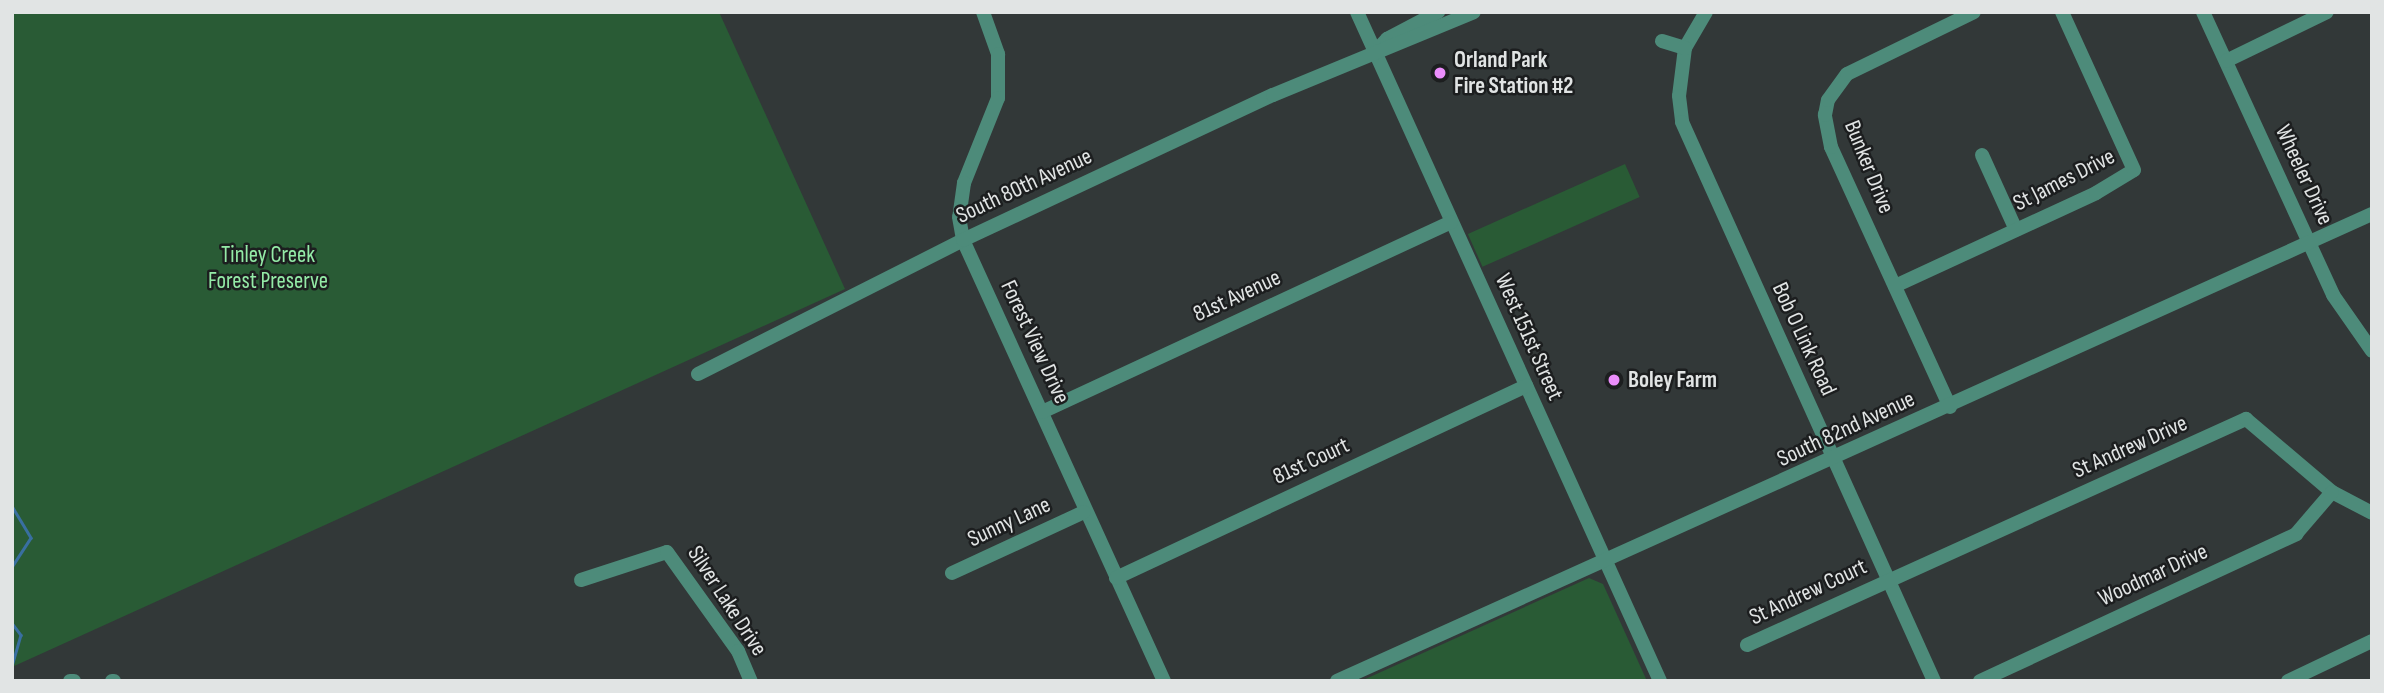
<!DOCTYPE html>
<style>
body{margin:0}
#map{position:relative;width:2384px;height:693px;overflow:hidden;background:#323838;font-family:"Sofia Sans Condensed",sans-serif}
div>[style]{position:absolute}
.green>*{inset:0;background:#295b35;transform-origin:0 0}
.stream>*{height:2.5px;margin:-1.25px;padding:0 1.25px;transform-origin:1.25px;border-radius:1.25px;background:#396fa0}
.minor>*{height:14px;margin:-7px;padding:0 7px;transform-origin:7px;border-radius:7px;background:#4d8b7a}
.dots>*{width:19px;height:19px;translate:-50% -50%;box-sizing:border-box;border:4px solid #1c1e1f;border-radius:50%}
span{translate:-50% -50%;white-space:nowrap;text-align:center;line-height:1.15;-webkit-text-stroke:5px #1c1e1f;paint-order:stroke}
.poi-label{font-size:23px;color:#e1e4e4;font-weight:700}
.left{translate:0 -50%;text-align:left}
.street-label{font-size:23px;color:#e1e4e4}
.park-label{font-size:23px;color:#94eba7}
.frame{position:absolute;inset:0;border:14px solid #e1e4e4;pointer-events:none}
</style>
<div id="map">
<div class="green">
<div style="clip-path:polygon(12px 12px,719px 12px,845px 289px,12px 667px)"></div>
<div style="left:1625px;top:164px;width:36px;height:172px;rotate:66deg"></div>
<div style="clip-path:polygon(1589px 578px,1603px 584px,1647px 681px,1361px 681px)"></div>
</div>
<div class="stream">
<div style="left:12px;top:506px;width:37px;rotate:59deg"></div>
<div style="left:31px;top:538px;width:35px;rotate:123deg"></div>
<div style="left:12px;top:623px;width:15px;rotate:53deg"></div>
<div style="left:21px;top:635px;width:33px;rotate:106deg"></div>
</div>
<div class="minor">
<div style="left:983px;top:12px;width:45px;rotate:70.3deg"></div>
<div style="left:998px;top:54px;width:44px;rotate:90deg"></div>
<div style="left:998px;top:98px;width:92px;rotate:111.8deg"></div>
<div style="left:964px;top:183px;width:34px;rotate:98deg"></div>
<div style="left:959px;top:217px;width:23px;rotate:80deg"></div>
<div style="left:963px;top:240px;width:485px;rotate:65.5deg"></div>
<div style="left:1357px;top:12px;width:734px;rotate:65.63deg"></div>
<div style="left:1706px;top:12px;width:42px;rotate:120.3deg"></div>
<div style="left:1685px;top:48px;width:48px;rotate:97.1deg"></div>
<div style="left:1679px;top:96px;width:26px;rotate:83deg"></div>
<div style="left:1682px;top:122px;width:613px;rotate:65.73deg"></div>
<div style="left:2203px;top:12px;width:311px;rotate:65.3deg"></div>
<div style="left:2333px;top:295px;width:68px;rotate:55.1deg"></div>
<div style="left:1662px;top:41px;width:24px;rotate:17deg"></div>
<div style="left:1375px;top:52px;width:18px;rotate:-47deg"></div>
<div style="left:1387px;top:39px;width:58px;rotate:-27.9deg"></div>
<div style="left:2226px;top:61px;width:112px;rotate:-25.9deg"></div>
<div style="left:1982px;top:155px;width:82px;rotate:65.6deg"></div>
<div style="left:1895px;top:286px;width:221px;rotate:-24.8deg"></div>
<div style="left:2096px;top:193px;width:44px;rotate:-31.2deg"></div>
<div style="left:2134px;top:170px;width:174px;rotate:-114.5deg"></div>
<div style="left:698px;top:374px;width:297px;rotate:-26.8deg"></div>
<div style="left:963px;top:240px;width:342px;rotate:-25.1deg"></div>
<div style="left:1273px;top:95px;width:217px;rotate:-22.4deg"></div>
<div style="left:1950px;top:407px;width:286px;rotate:-114.6deg"></div>
<div style="left:1831px;top:147px;width:33px;rotate:-101deg"></div>
<div style="left:1825px;top:115px;width:15px;rotate:-79deg"></div>
<div style="left:1828px;top:100px;width:32px;rotate:-54deg"></div>
<div style="left:1847px;top:74px;width:141px;rotate:-26deg"></div>
<div style="left:1042px;top:412px;width:451px;rotate:-24.9deg"></div>
<div style="left:952px;top:573px;width:145px;rotate:-24.8deg"></div>
<div style="left:1116px;top:578px;width:453px;rotate:-25.1deg"></div>
<div style="left:581px;top:580px;width:90px;rotate:-18deg"></div>
<div style="left:667px;top:552px;width:122px;rotate:54.4deg"></div>
<div style="left:738px;top:651px;width:33px;rotate:67deg"></div>
<div style="left:1747px;top:645px;width:548px;rotate:-24.37deg"></div>
<div style="left:2246px;top:419px;width:113px;rotate:40.3deg"></div>
<div style="left:2332px;top:492px;width:45px;rotate:27.7deg"></div>
<div style="left:70px;top:681px;width:4px"></div>
<div style="left:112px;top:681px;width:2px"></div>
<div style="left:1337px;top:681px;width:1135px;rotate:-24.29deg"></div>
<div style="left:1980px;top:681px;width:349px;rotate:-24.9deg"></div>
<div style="left:2296px;top:534px;width:55px;rotate:-49.4deg"></div>
<div style="left:2288px;top:681px;width:93px;rotate:-25.5deg"></div>
</div>
<div class="dots">
<div style="left:1440px;top:73px;background:#eb8dfb"></div>
<div style="left:1614px;top:380px;background:#eb8dfb"></div>
</div>
<div class="poi-label">
<span class="left" style="left:1454px;top:73px">Orland Park<br>Fire Station #2</span>
<span class="left" style="left:1628px;top:380px">Boley Farm</span>
</div>
<div class="street-label">
<span style="left:1869px;top:167px;rotate:68deg">Bunker Drive</span>
<span style="left:2304px;top:175px;rotate:65deg">Wheeler Drive</span>
<span style="left:2064px;top:180px;rotate:-27deg">St James Drive</span>
<span style="left:1024px;top:186px;rotate:-25deg">South 80th Avenue</span>
<span style="left:1237px;top:296px;rotate:-25deg">81st Avenue</span>
<span style="left:1529px;top:337px;rotate:66deg">West 151st Street</span>
<span style="left:1804px;top:339px;rotate:65deg">Bob O Link Road</span>
<span style="left:1035px;top:342px;rotate:65deg">Forest View Drive</span>
<span style="left:1846px;top:429px;rotate:-25deg">South 82nd Avenue</span>
<span style="left:2130px;top:447px;rotate:-24deg">St Andrew Drive</span>
<span style="left:1311px;top:461px;rotate:-25deg">81st Court</span>
<span style="left:1009px;top:522px;rotate:-25deg">Sunny Lane</span>
<span style="left:2153px;top:575px;rotate:-25deg">Woodmar Drive</span>
<span style="left:1808px;top:592px;rotate:-25deg">St Andrew Court</span>
<span style="left:727px;top:601px;rotate:57deg">Silver Lake Drive</span>
</div>
<div class="park-label">
<span style="left:268px;top:268px">Tinley Creek<br>Forest Preserve</span>
</div>
<div class="frame"></div>
</div>
